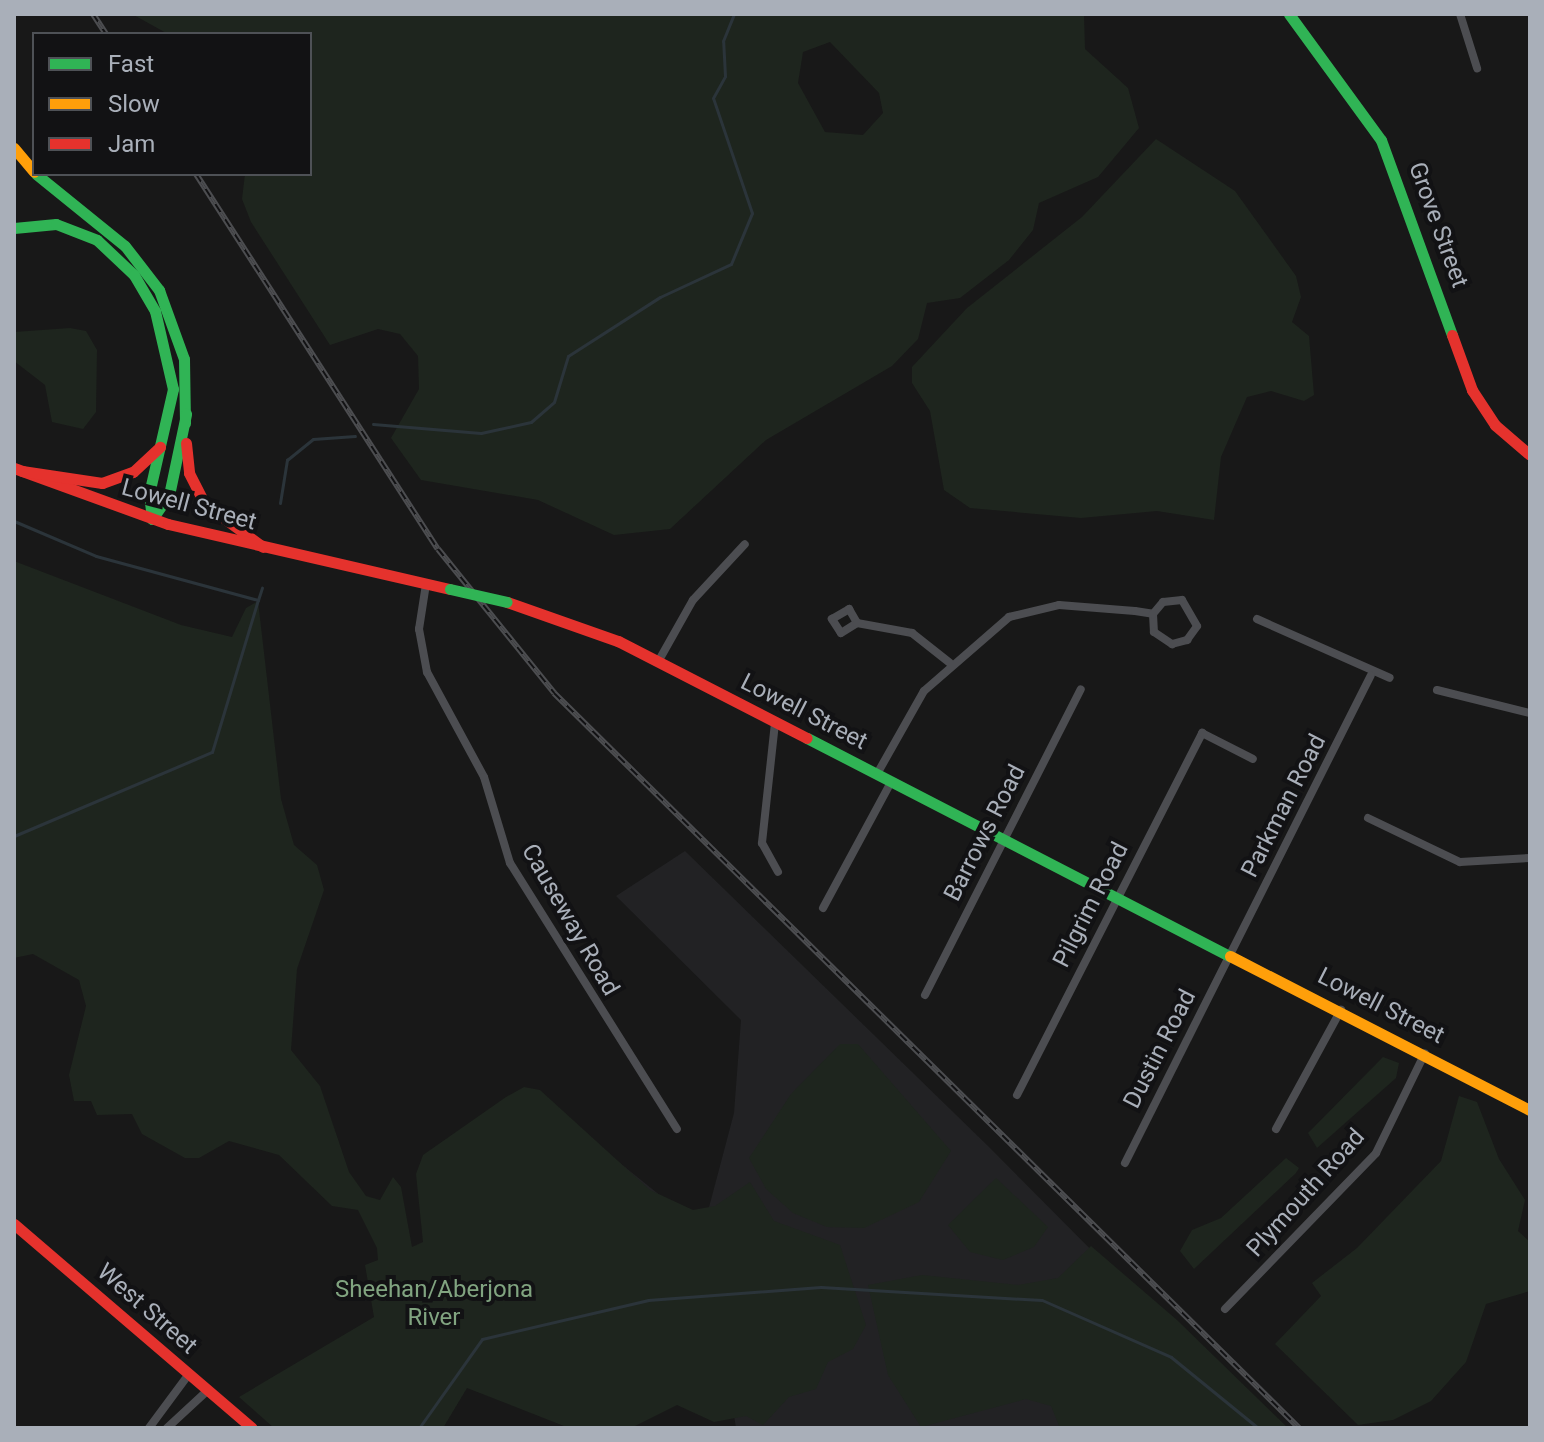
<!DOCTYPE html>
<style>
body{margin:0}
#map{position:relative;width:1544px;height:1442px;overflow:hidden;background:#181818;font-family:Roboto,sans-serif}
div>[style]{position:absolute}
.built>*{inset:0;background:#222224}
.green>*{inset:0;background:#1e251e}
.stream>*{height:3px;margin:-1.5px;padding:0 1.5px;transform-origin:1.5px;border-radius:1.5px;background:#2b343a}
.street>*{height:8px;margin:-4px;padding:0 4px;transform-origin:4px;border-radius:4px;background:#4c4d51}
.fast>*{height:11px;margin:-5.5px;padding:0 5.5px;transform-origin:5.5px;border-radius:5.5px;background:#30b455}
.slow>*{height:11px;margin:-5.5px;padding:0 5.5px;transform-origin:5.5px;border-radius:5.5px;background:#ff9f0a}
.jam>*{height:11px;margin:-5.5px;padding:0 5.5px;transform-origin:5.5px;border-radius:5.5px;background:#e5322d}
.rail>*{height:6px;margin-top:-3px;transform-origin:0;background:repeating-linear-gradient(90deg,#121214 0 9px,#4c4d50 0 18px);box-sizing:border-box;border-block:2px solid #4c4d50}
.fast-bridge>*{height:11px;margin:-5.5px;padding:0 5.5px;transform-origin:5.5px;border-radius:5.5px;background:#30b455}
span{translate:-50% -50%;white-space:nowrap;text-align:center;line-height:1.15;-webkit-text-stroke:8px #121214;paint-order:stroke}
.street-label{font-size:24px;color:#a9afb9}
.park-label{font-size:24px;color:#81a480}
.frame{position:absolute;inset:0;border:16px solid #a9afb9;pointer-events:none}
.legend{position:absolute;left:32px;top:32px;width:280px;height:144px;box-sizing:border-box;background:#121214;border:2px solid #4e5156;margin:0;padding:10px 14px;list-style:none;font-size:24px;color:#a9afb9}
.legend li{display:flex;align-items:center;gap:16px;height:40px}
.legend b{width:40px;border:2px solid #4e5156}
</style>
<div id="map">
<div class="built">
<div style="clip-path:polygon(685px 851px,988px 1146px,1268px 1428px,736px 1428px,729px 1385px,548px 1105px,703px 1230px,734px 1113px,741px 1020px,616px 896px)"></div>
</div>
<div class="green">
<div style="clip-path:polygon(evenodd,132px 14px,1084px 14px,1085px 49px,1128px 88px,1139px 128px,1098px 177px,1039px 203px,1033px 230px,1009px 260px,960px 298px,927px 303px,918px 339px,892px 366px,766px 440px,670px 529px,614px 535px,538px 500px,421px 480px,391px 438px,419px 389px,418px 356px,400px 334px,378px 329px,330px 345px,251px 222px,242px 199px,245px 174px,310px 174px,310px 34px,168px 34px,132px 14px,830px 42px,879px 93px,883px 113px,863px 135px,825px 132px,798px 83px,803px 52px,830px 42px)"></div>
<div style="clip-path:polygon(1156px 139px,1235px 191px,1296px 276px,1301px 297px,1292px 322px,1309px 336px,1314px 395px,1304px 401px,1271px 391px,1247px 397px,1221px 457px,1214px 520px,1157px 511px,1081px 518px,970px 508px,944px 490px,930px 411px,912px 383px,912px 367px,967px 308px,1082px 217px)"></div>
<div style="clip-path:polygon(70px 328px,86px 331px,97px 350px,96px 412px,83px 429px,52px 422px,45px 385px,14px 361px,14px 332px)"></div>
<div style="clip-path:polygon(14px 561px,181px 625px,232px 637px,246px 608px,258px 601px,281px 799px,294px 845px,317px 865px,324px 890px,297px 969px,291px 1050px,320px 1086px,349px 1172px,366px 1196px,380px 1200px,393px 1177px,401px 1187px,412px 1247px,423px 1242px,416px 1174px,423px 1155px,506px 1097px,524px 1087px,540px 1090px,650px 1190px,693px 1210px,715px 1206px,750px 1182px,774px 1221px,840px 1245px,866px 1325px,853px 1349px,828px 1362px,816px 1389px,789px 1397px,763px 1425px,746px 1416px,714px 1422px,677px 1405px,631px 1428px,569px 1428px,467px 1388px,443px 1428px,274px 1428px,239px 1397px,374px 1317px,365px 1265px,378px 1260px,377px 1248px,358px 1210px,332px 1206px,279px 1155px,229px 1141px,199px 1158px,185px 1158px,142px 1134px,132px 1114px,97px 1115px,91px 1101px,74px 1101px,69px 1075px,86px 1006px,79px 980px,33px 954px,14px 958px)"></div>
<div style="clip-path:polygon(840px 1044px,858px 1044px,951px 1151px,919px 1202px,864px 1228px,827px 1227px,793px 1213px,766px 1189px,749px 1158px,791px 1094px)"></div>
<div style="clip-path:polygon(1383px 1057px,1399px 1063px,1396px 1078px,1317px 1148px,1308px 1133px)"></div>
<div style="clip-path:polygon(1459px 1096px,1477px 1102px,1499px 1159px,1525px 1200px,1518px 1231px,1530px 1242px,1530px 1291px,1486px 1304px,1466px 1362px,1431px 1401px,1393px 1420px,1358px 1425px,1275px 1344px,1321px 1296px,1312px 1283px,1357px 1248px,1441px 1161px)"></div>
<div style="clip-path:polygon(1286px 1158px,1299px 1168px,1296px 1173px,1194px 1269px,1180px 1251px,1192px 1230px,1221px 1218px)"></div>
<div style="clip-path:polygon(996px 1178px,1048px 1227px,1034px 1247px,1003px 1260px,970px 1252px,948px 1225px)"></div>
<div style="clip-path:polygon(1091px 1246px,1177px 1320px,1288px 1428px,1060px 1428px,1051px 1406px,1026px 1399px,921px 1427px,888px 1375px,868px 1285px,922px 1275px,1018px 1285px,1058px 1278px)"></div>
</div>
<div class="stream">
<div style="left:373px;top:424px;width:108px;rotate:4.8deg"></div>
<div style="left:481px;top:433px;width:51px;rotate:-12.4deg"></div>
<div style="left:531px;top:422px;width:30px;rotate:-41deg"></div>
<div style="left:554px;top:402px;width:48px;rotate:-73.1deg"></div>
<div style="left:568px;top:356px;width:109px;rotate:-32.7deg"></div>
<div style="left:660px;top:297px;width:78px;rotate:-24.9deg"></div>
<div style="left:731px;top:264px;width:55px;rotate:-67.6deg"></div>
<div style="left:752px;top:213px;width:121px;rotate:-108.7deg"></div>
<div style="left:713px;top:98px;width:25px;rotate:-61deg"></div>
<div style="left:725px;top:76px;width:35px;rotate:-93deg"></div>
<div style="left:723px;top:41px;width:29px;rotate:-68deg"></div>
<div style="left:280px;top:503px;width:44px;rotate:-80.8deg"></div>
<div style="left:287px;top:460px;width:33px;rotate:-39deg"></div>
<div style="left:313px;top:439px;width:42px;rotate:-4.1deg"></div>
<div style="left:14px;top:521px;width:89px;rotate:23.1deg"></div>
<div style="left:96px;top:556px;width:168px;rotate:15.2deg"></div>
<div style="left:258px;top:600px;width:13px;rotate:-72deg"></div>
<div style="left:14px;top:836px;width:215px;rotate:-23deg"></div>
<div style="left:212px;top:752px;width:159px;rotate:-73.2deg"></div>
<div style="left:419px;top:1428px;width:109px;rotate:-54.7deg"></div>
<div style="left:482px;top:1339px;width:171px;rotate:-13.2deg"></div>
<div style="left:648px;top:1300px;width:173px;rotate:-4.3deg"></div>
<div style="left:821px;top:1287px;width:221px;rotate:3.4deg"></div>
<div style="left:1042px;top:1300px;width:141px;rotate:23.8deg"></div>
<div style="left:1171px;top:1357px;width:112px;rotate:39.2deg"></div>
</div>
<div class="street">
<div style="left:1460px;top:14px;width:57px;rotate:72.5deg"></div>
<div style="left:426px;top:584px;width:46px;rotate:98.8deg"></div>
<div style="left:419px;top:629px;width:44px;rotate:79.5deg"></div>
<div style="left:427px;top:672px;width:119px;rotate:61.5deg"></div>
<div style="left:484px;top:777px;width:90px;rotate:73.2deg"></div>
<div style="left:510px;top:863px;width:314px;rotate:57.9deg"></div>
<div style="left:1257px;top:619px;width:145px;rotate:23.9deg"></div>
<div style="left:857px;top:623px;width:19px;rotate:148deg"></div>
<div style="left:841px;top:633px;width:17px;rotate:-123deg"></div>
<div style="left:832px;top:619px;width:20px;rotate:-30deg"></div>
<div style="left:849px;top:609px;width:16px;rotate:60deg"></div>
<div style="left:857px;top:623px;width:56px;rotate:10.3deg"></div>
<div style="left:912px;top:633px;width:48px;rotate:38.3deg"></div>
<div style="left:658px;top:662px;width:71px;rotate:-60.6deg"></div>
<div style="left:693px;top:600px;width:76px;rotate:-47.1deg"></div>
<div style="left:1437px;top:690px;width:96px;rotate:13.9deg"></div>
<div style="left:775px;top:723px;width:121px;rotate:96.2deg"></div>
<div style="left:762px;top:843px;width:33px;rotate:61deg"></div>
<div style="left:877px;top:774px;width:95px;rotate:-60.5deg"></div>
<div style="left:924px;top:691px;width:113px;rotate:-41deg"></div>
<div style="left:1009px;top:617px;width:51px;rotate:-13.5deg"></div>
<div style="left:1059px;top:605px;width:76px;rotate:4.5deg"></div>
<div style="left:1135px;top:611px;width:18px;rotate:9deg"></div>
<div style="left:1153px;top:614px;width:18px;rotate:87deg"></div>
<div style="left:1154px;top:632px;width:22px;rotate:34deg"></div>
<div style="left:1172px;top:644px;width:16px;rotate:-15deg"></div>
<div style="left:1187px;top:640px;width:17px;rotate:-54deg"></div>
<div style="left:1197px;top:626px;width:30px;rotate:-120deg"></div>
<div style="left:1182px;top:600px;width:19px;rotate:174deg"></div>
<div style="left:1163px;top:602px;width:16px;rotate:130deg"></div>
<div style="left:1368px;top:818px;width:102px;rotate:25.6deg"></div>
<div style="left:1460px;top:862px;width:70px;rotate:-3.3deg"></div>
<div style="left:823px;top:908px;width:143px;rotate:-61.6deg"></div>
<div style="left:925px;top:995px;width:343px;rotate:-63deg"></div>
<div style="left:1017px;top:1095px;width:407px;rotate:-62.9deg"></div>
<div style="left:1202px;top:733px;width:57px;rotate:27deg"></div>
<div style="left:1276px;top:1129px;width:136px;rotate:-61.4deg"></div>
<div style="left:1125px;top:1163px;width:546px;rotate:-63.25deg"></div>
<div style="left:1225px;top:1309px;width:217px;rotate:-45.9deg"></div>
<div style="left:1376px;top:1153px;width:111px;rotate:-63.9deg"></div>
<div style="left:149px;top:1428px;width:67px;rotate:-53.5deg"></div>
<div style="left:167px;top:1428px;width:56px;rotate:-42.8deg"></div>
</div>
<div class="fast">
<div style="left:1289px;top:14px;width:156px;rotate:53.9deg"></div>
<div style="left:1381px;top:140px;width:208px;rotate:70deg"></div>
<div style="left:36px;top:174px;width:114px;rotate:39deg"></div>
<div style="left:125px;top:246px;width:56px;rotate:52.3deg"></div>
<div style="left:159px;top:290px;width:73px;rotate:70.1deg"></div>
<div style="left:184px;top:359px;width:64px;rotate:89.1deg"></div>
<div style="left:14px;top:228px;width:42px;rotate:-5.4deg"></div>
<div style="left:56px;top:224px;width:44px;rotate:21.3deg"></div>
<div style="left:97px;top:240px;width:51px;rotate:43.4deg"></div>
<div style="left:134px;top:275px;width:42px;rotate:59.7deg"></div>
<div style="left:155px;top:311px;width:80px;rotate:77deg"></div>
<div style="left:173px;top:389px;width:108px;rotate:102.9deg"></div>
<div style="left:149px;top:494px;width:25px;rotate:83deg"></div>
<div style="left:152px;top:519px;width:29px;rotate:-55deg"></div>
<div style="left:169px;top:495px;width:83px;rotate:-78.1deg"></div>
<div style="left:807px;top:738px;width:476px;rotate:27.3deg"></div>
</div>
<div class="slow">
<div style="left:14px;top:148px;width:31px;rotate:50deg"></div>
<div style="left:1230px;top:956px;width:337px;rotate:27.2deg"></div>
</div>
<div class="jam">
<div style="left:1452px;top:335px;width:59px;rotate:70deg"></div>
<div style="left:1472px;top:390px;width:42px;rotate:56.7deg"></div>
<div style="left:1495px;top:425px;width:46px;rotate:40.6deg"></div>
<div style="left:186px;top:443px;width:30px;rotate:84deg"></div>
<div style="left:189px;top:473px;width:35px;rotate:63deg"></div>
<div style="left:205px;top:504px;width:72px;rotate:36.6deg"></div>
<div style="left:14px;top:468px;width:164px;rotate:20deg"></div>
<div style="left:168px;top:524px;width:289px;rotate:13deg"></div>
<div style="left:22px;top:471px;width:81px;rotate:8.5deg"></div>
<div style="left:102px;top:483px;width:33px;rotate:-20deg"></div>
<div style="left:133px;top:472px;width:37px;rotate:-43deg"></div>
<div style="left:507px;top:602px;width:118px;rotate:19.4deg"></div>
<div style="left:618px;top:641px;width:212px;rotate:27.2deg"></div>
<div style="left:14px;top:1224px;width:313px;rotate:40.6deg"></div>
</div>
<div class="rail">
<div style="left:93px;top:14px;width:24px;rotate:57deg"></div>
<div style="left:196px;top:174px;width:446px;rotate:57.2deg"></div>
<div style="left:438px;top:549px;width:185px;rotate:51.1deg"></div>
<div style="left:554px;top:693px;width:1047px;rotate:44.61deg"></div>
</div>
<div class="fast-bridge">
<div style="left:450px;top:589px;width:58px;rotate:12.8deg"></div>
</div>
<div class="street-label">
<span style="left:1438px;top:225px;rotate:70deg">Grove Street</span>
<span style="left:189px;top:505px;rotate:15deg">Lowell Street</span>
<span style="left:804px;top:712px;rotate:27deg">Lowell Street</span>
<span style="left:1284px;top:806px;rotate:-63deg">Parkman Road</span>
<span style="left:985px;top:833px;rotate:-63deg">Barrows Road</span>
<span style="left:1091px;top:905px;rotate:-63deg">Pilgrim Road</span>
<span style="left:570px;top:920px;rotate:60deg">Causeway Road</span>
<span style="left:1381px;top:1006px;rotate:27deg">Lowell Street</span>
<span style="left:1160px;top:1049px;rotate:-63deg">Dustin Road</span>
<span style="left:1306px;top:1193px;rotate:-48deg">Plymouth Road</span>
<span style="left:147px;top:1309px;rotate:41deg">West Street</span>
</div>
<div class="park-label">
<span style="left:434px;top:1304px">Sheehan/Aberjona<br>River</span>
</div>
<div class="frame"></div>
<ul class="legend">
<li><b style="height:10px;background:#30b455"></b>Fast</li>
<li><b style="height:10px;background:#ff9f0a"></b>Slow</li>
<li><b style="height:10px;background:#e5322d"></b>Jam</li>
</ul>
</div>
